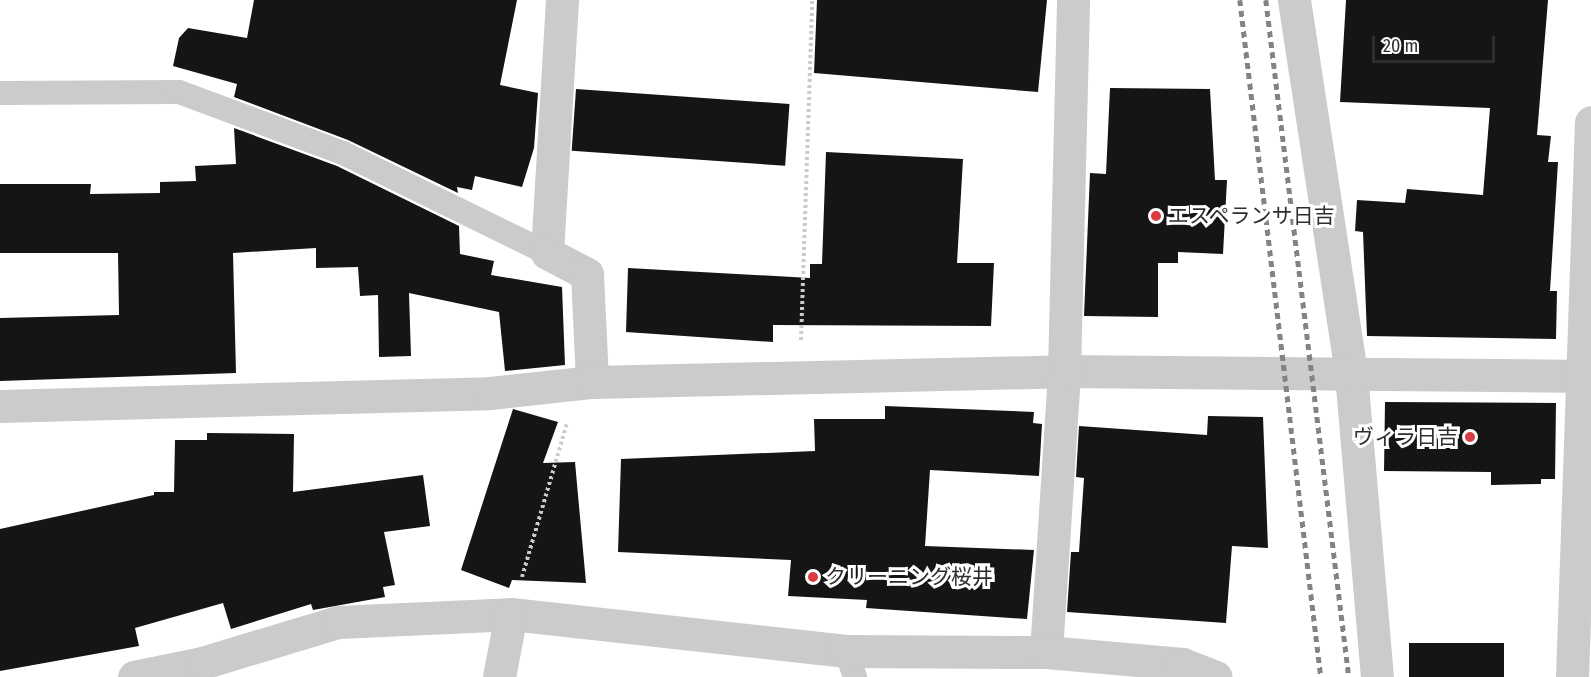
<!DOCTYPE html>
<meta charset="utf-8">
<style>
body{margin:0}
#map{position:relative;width:1591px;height:677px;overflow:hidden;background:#fff;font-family:"Fira Sans Condensed","Noto Sans JP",sans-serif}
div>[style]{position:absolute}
.building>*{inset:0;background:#151515;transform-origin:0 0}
.path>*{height:4px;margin-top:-2px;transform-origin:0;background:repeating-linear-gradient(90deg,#cbcbcb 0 3px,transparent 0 6px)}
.service>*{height:24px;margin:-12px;padding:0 12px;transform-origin:12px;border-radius:12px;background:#cbcbcb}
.minor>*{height:33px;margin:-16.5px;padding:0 16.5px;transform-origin:16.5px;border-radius:16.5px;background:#cbcbcb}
.rail>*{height:4.5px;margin-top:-2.25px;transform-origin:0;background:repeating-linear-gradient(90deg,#838383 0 6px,transparent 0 10.5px)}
.dots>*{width:16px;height:16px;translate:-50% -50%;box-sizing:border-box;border:3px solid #fff;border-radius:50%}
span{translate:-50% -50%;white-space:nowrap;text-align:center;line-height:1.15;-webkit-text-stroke:6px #fff;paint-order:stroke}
.poi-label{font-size:21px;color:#2e2e2e}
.left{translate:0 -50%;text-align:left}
.right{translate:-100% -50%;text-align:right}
.scale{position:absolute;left:1372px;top:36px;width:123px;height:27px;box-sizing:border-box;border:3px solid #2e2e2e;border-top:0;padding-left:8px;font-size:18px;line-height:21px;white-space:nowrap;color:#2e2e2e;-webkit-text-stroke:4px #fff;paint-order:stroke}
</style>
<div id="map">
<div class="building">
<div style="clip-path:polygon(254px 0,517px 0,500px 85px,538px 93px,534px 148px,522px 187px,475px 176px,472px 190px,457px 187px,458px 193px,348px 140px,234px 97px,237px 84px,173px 66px,179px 38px,188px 28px,247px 38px)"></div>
<div style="clip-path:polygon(817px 0,1047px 0,1038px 92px,814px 73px)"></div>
<div style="clip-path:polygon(1346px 0,1548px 0,1537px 135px,1551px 136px,1548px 162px,1558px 162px,1550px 291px,1557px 291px,1556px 339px,1367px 336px,1363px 232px,1355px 231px,1357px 200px,1405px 203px,1407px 189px,1483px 195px,1490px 108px,1340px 102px)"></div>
<div style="clip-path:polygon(1110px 88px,1210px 89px,1215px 180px,1227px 180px,1223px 254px,1178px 252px,1178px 263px,1158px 263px,1158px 317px,1084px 316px,1090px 173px,1106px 174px)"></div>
<div style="left:576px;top:89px;width:214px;height:62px;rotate:4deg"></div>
<div style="clip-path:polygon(234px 128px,337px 166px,459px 226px,460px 254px,494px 261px,491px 275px,562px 287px,565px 365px,505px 371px,499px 312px,409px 293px,411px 356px,379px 357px,378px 295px,360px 296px,358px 267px,316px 268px,316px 248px,233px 253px,236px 373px,0 381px,0 318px,119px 315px,118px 253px,0 253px,0 184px,91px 184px,90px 194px,160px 193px,160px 182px,196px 181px,195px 166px,236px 164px)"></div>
<div style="clip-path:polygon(826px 152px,963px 159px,957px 263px,994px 263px,991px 326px,773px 325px,773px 342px,626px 332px,628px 268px,810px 278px,810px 264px,822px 264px)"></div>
<div style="clip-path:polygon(1385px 402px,1556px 403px,1555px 479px,1541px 479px,1541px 484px,1491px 485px,1491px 472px,1384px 471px)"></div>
<div style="clip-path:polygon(885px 406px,1034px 412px,1033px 423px,1042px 424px,1039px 476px,930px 470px,925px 546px,1034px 550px,1027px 619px,866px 608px,867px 600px,788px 596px,791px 560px,618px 552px,621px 459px,815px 451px,814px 419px,885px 419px)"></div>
<div style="clip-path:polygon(513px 409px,558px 422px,543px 463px,575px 462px,586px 583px,512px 580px,509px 588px,461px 570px)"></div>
<div style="clip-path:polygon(1208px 416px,1263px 417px,1268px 548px,1232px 546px,1226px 623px,1067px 612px,1071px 552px,1079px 552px,1084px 478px,1076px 477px,1079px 426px,1207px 435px)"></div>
<div style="clip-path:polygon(207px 433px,294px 434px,293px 492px,423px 475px,430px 526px,384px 532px,395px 585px,383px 587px,385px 597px,313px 610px,311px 604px,231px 629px,223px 603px,135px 628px,139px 646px,0 671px,0 529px,154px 495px,154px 492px,174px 492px,175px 440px,207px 440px)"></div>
<div style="left:1504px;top:643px;width:34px;height:95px;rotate:90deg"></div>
</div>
<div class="path">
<div style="left:801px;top:340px;width:340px;rotate:-88.1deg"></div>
<div style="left:522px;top:577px;width:160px;rotate:-73.7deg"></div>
</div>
<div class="service">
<div style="left:0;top:93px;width:179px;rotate:-0.3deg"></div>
<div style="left:179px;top:92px;width:175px;rotate:20.4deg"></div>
<div style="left:343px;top:153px;width:227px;rotate:26.1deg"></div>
<div style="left:846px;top:651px;width:28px;rotate:71deg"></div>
</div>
<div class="minor">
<div style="left:562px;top:0;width:253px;rotate:93.4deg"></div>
<div style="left:547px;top:253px;width:45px;rotate:27.7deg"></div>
<div style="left:587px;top:274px;width:108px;rotate:87.3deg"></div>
<div style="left:1294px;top:0;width:378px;rotate:81.3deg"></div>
<div style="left:1351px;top:374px;width:304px;rotate:85.1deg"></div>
<div style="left:0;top:406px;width:490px;rotate:-1.5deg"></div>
<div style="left:490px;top:393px;width:103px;rotate:-6.2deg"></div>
<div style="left:592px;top:382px;width:472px;rotate:-1.3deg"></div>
<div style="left:1064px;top:371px;width:527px;rotate:0.54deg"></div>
<div style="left:1046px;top:652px;width:282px;rotate:-86.3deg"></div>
<div style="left:1064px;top:371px;width:371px;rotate:-88.6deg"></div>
<div style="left:134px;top:677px;width:69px;rotate:-11.6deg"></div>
<div style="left:202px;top:663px;width:142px;rotate:-16.8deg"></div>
<div style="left:338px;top:622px;width:173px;rotate:-2.6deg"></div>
<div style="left:511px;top:614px;width:337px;rotate:6.3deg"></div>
<div style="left:846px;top:651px;width:200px;rotate:0.3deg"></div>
<div style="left:1046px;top:652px;width:137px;rotate:5deg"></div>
<div style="left:1182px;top:664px;width:36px;rotate:21deg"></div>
<div style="left:499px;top:677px;width:64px;rotate:-79.2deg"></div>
<div style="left:1572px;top:677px;width:555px;rotate:-88.04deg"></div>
</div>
<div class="rail">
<div style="left:1240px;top:0;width:682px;rotate:83.18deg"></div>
<div style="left:1266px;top:0;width:682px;rotate:83.01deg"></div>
</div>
<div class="dots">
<div style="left:1156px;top:216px;background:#d93b41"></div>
<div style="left:1470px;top:437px;background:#d93b41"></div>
<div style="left:813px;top:577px;background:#d93b41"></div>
</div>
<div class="poi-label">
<span class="left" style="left:1168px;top:216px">エスペランサ日吉</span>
<span class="right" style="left:1458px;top:437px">ヴィラ日吉</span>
<span class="left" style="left:825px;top:577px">クリーニング桜井</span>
</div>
<div class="scale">20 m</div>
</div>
